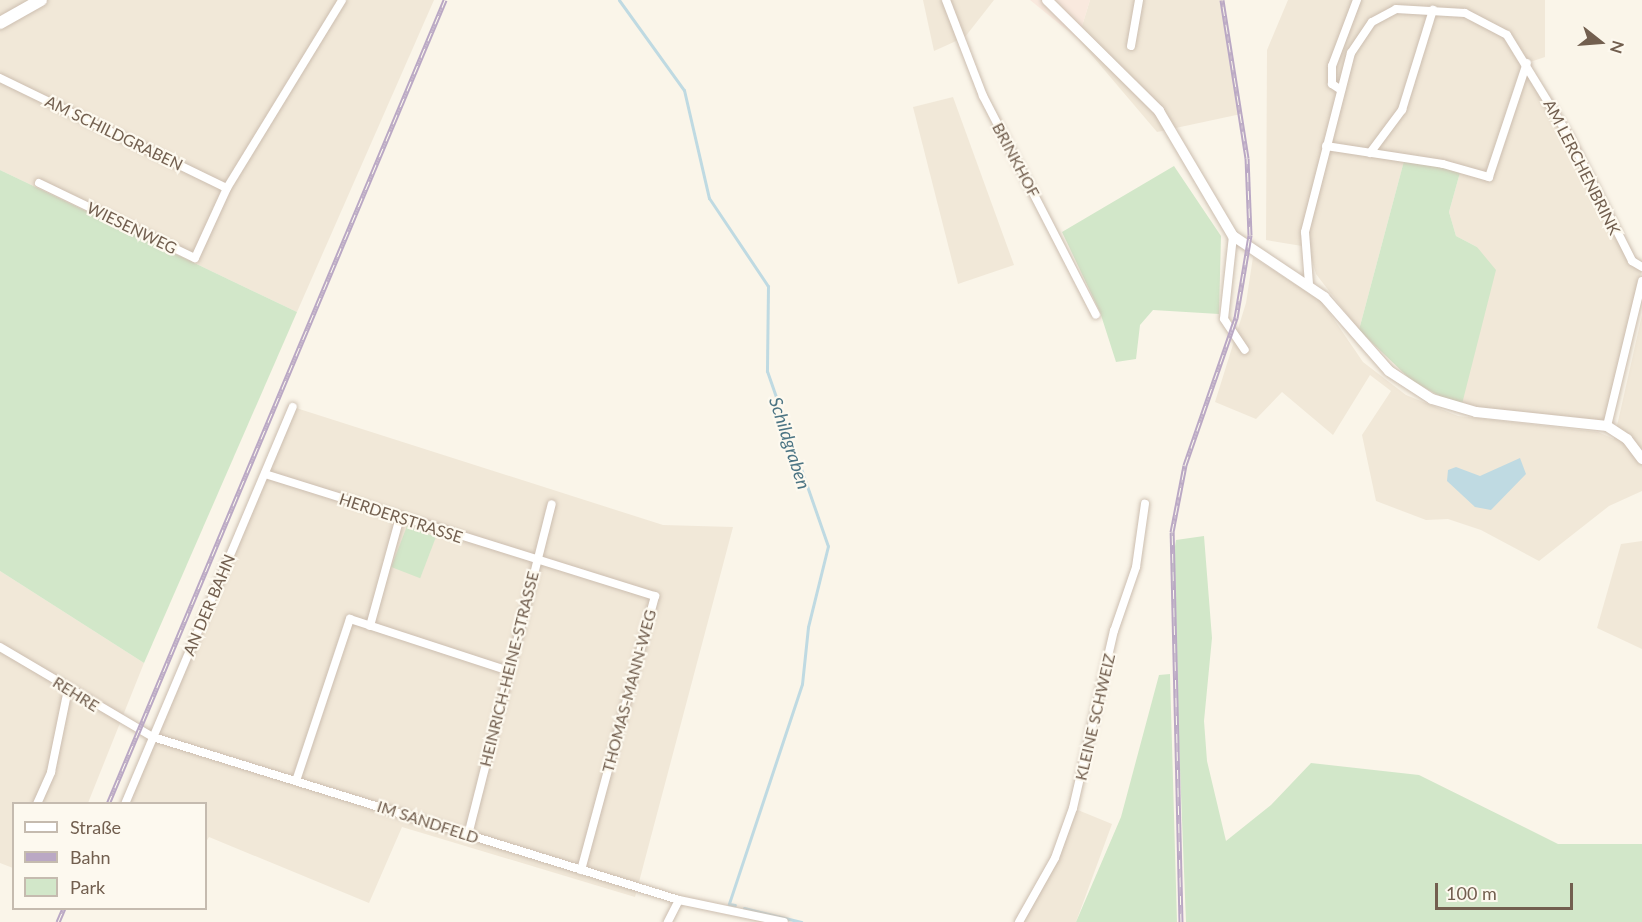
<!DOCTYPE html>
<meta charset="utf-8">
<style>
body{margin:0}
#map{position:relative;width:1642px;height:922px;overflow:hidden;background:#faf5e9;font-family:Lato,sans-serif}
div>[style]{position:absolute}
.residential>*{inset:0;background:#f1e8d8}
.commercial>*{inset:0;background:#f9e9de}
.green>*{inset:0;background:#d2e7c9;transform-origin:0 0}
.water>*{inset:0;background:#bfdae2}
.stream>*{height:3px;margin:-1.5px;padding:0 1.5px;transform-origin:1.5px;border-radius:1.5px;background:#bfdae2}
.roads{filter:drop-shadow(0 0 2px #ccbeb0) drop-shadow(0 0 2px #ccbeb0)}
.minor>*{height:8px;margin:-4px;padding:0 4px;transform-origin:4px;border-radius:4px;background:#fff}
.tertiary>*{height:10px;margin:-5px;padding:0 5px;transform-origin:5px;border-radius:5px;background:#fff}
.secondary>*{height:12px;margin:-6px;padding:0 6px;transform-origin:6px;border-radius:6px;background:#fff}
.rail>*{height:5px;margin-top:-2.5px;transform-origin:0;background:repeating-linear-gradient(90deg,#fdf9ef 0 9px,#baa8c4 0 18px);box-sizing:border-box;border-block:2px solid #baa8c4}
span{translate:-50% -50%;white-space:nowrap;text-align:center;line-height:1.15;-webkit-text-stroke:4.5px #fdf9ef;paint-order:stroke}
.street-label{font-size:16px;color:#725f4f}
.water-label{font-size:18px;color:#4b7483;font-style:italic}
.legend{position:absolute;left:12px;top:802px;width:195px;height:108px;box-sizing:border-box;background:#fdf9ef;border:2px solid #c5bbaf;margin:0;padding:8px 10px;list-style:none;font-size:18px;color:#725f4f}
.legend li{display:flex;align-items:center;gap:12px;height:30px}
.legend b{width:30px;border:2px solid #c5bbaf}
.north{position:absolute;left:1570px;top:12px;width:60px;height:60px;-webkit-text-stroke:4px #fdf9ef;paint-order:stroke;rotate:107deg;font-size:16px;font-weight:700;line-height:24px;text-align:center;color:#725f4f}
.north::after{content:'';display:block;margin:auto;width:21px;height:27px;background:#725f4f;clip-path:polygon(50% 0,100% 100%,50% 72%,0 100%)}
.scale{position:absolute;left:1435px;top:883px;width:138px;height:27px;box-sizing:border-box;border:3px solid #725f4f;border-top:0;padding-left:8px;font-size:18px;line-height:21px;white-space:nowrap;color:#725f4f;-webkit-text-stroke:4px #fdf9ef;paint-order:stroke}
</style>
<div id="map">
<div class="residential">
<div style="clip-path:polygon(0 0,434px 0,297px 312px,0 170px)"></div>
<div style="clip-path:polygon(923px 0,994px 0,965px 37px,934px 51px)"></div>
<div style="clip-path:polygon(1090px 0,1222px 0,1241px 114px,1157px 132px,1078px 39px)"></div>
<div style="clip-path:polygon(1288px 0,1545px 0,1545px 57px,1527px 63px,1612px 227px,1642px 269px,1604px 421px,1461px 408px,1482px 259px,1477px 247px,1456px 236px,1449px 212px,1461px 169px,1404px 161px,1359px 330px,1316px 274px,1308px 247px,1266px 240px,1267px 50px)"></div>
<div style="clip-path:polygon(953px 97px,1014px 265px,958px 284px,913px 107px)"></div>
<div style="clip-path:polygon(1253px 257px,1322px 302px,1363px 362px,1406px 395px,1458px 416px,1598px 432px,1614px 439px,1642px 315px,1642px 491px,1609px 506px,1539px 561px,1481px 530px,1448px 519px,1426px 520px,1376px 501px,1362px 435px,1391px 391px,1370px 375px,1333px 435px,1282px 392px,1256px 419px,1215px 402px,1246px 303px)"></div>
<div style="clip-path:polygon(293px 407px,663px 525px,733px 527px,635px 897px,402px 827px,369px 903px,209px 837px,206px 842px,206px 804px,125px 804px)"></div>
<div style="clip-path:polygon(1642px 541px,1642px 649px,1597px 628px,1621px 544px)"></div>
<div style="clip-path:polygon(0 571px,144px 663px,88px 803px,14px 804px,13px 868px,0 863px)"></div>
<div style="clip-path:polygon(1073px 808px,1112px 824px,1076px 922px,1019px 922px,1055px 858px)"></div>
</div>
<div class="commercial">
<div style="clip-path:polygon(1030px 0,1090px 0,1078px 39px)"></div>
</div>
<div class="green">
<div style="clip-path:polygon(1404px 161px,1461px 169px,1449px 212px,1456px 236px,1477px 247px,1496px 270px,1461px 408px,1411px 380px,1359px 330px)"></div>
<div style="clip-path:polygon(1174px 166px,1221px 236px,1219px 314px,1153px 310px,1140px 325px,1136px 359px,1116px 362px,1100px 312px,1062px 232px)"></div>
<div style="clip-path:polygon(0 170px,297px 312px,144px 663px,0 571px)"></div>
<div style="left:407px;top:526px;width:31px;height:44px;rotate:21deg"></div>
<div style="clip-path:polygon(1204px 536px,1212px 638px,1204px 721px,1207px 761px,1226px 841px,1271px 805px,1311px 763px,1419px 775px,1558px 844px,1642px 844px,1642px 922px,1186px 922px,1172px 564px,1176px 540px)"></div>
<div style="clip-path:polygon(1170px 674px,1177px 922px,1076px 922px,1121px 817px,1159px 675px)"></div>
</div>
<div class="water">
<div style="clip-path:polygon(1520px 458px,1526px 474px,1491px 510px,1475px 507px,1447px 481px,1448px 470px,1456px 467px,1480px 476px)"></div>
</div>
<div class="stream">
<div style="left:619px;top:0;width:111px;rotate:54.2deg"></div>
<div style="left:684px;top:90px;width:111px;rotate:77deg"></div>
<div style="left:709px;top:198px;width:106px;rotate:56.2deg"></div>
<div style="left:768px;top:286px;width:85px;rotate:90.7deg"></div>
<div style="left:767px;top:371px;width:185px;rotate:70.8deg"></div>
<div style="left:828px;top:546px;width:83px;rotate:103.9deg"></div>
<div style="left:808px;top:627px;width:57px;rotate:96deg"></div>
<div style="left:802px;top:684px;width:232px;rotate:108.4deg"></div>
<div style="left:729px;top:904px;width:6px;rotate:9deg"></div>
<div style="left:744px;top:908px;width:59px;rotate:13.8deg"></div>
</div>
<div class="roads">
<div class="minor">
<div style="left:946px;top:0;width:103px;rotate:68.9deg"></div>
<div style="left:983px;top:96px;width:246px;rotate:62.7deg"></div>
<div style="left:1131px;top:46px;width:47px;rotate:-80.1deg"></div>
<div style="left:0;top:78px;width:252px;rotate:25.9deg"></div>
<div style="left:227px;top:188px;width:220px;rotate:-58.5deg"></div>
<div style="left:1341px;top:90px;width:11px;rotate:-146deg"></div>
<div style="left:1332px;top:84px;width:18px;rotate:-90deg"></div>
<div style="left:1332px;top:66px;width:71px;rotate:-69.3deg"></div>
<div style="left:1326px;top:146px;width:118px;rotate:8.7deg"></div>
<div style="left:1443px;top:164px;width:48px;rotate:15.8deg"></div>
<div style="left:1489px;top:177px;width:120px;rotate:-71.6deg"></div>
<div style="left:1370px;top:153px;width:54px;rotate:-53.3deg"></div>
<div style="left:1402px;top:110px;width:105px;rotate:-72.8deg"></div>
<div style="left:39px;top:183px;width:173px;rotate:25.7deg"></div>
<div style="left:195px;top:258px;width:77px;rotate:-65.4deg"></div>
<div style="left:1233px;top:236px;width:83px;rotate:96.2deg"></div>
<div style="left:1224px;top:319px;width:37px;rotate:56deg"></div>
<div style="left:1309px;top:284px;width:52px;rotate:-94.4deg"></div>
<div style="left:1305px;top:232px;width:185px;rotate:-75.6deg"></div>
<div style="left:1351px;top:53px;width:37px;rotate:-56deg"></div>
<div style="left:1372px;top:22px;width:27px;rotate:-28deg"></div>
<div style="left:1396px;top:9px;width:69px;rotate:3.3deg"></div>
<div style="left:1465px;top:13px;width:47px;rotate:27.6deg"></div>
<div style="left:1507px;top:35px;width:121px;rotate:58.5deg"></div>
<div style="left:1570px;top:138px;width:138px;rotate:63.2deg"></div>
<div style="left:1632px;top:261px;width:12px;rotate:31deg"></div>
<div style="left:1607px;top:426px;width:149px;rotate:-76.4deg"></div>
<div style="left:265px;top:474px;width:409px;rotate:17.4deg"></div>
<div style="left:655px;top:596px;width:284px;rotate:105.1deg"></div>
<div style="left:370px;top:626px;width:113px;rotate:-74.6deg"></div>
<div style="left:0;top:647px;width:178px;rotate:30.5deg"></div>
<div style="left:153px;top:737px;width:551px;rotate:17.22deg"></div>
<div style="left:679px;top:900px;width:25px;rotate:117deg"></div>
<div style="left:296px;top:781px;width:171px;rotate:-71.6deg"></div>
<div style="left:350px;top:619px;width:164px;rotate:18.1deg"></div>
<div style="left:37px;top:804px;width:35px;rotate:-66deg"></div>
<div style="left:51px;top:772px;width:85px;rotate:-78.4deg"></div>
<div style="left:125px;top:804px;width:431px;rotate:-67.1deg"></div>
<div style="left:468px;top:835px;width:341px;rotate:-75.8deg"></div>
<div style="left:679px;top:900px;width:107px;rotate:11.8deg"></div>
<div style="left:1019px;top:922px;width:73px;rotate:-60.6deg"></div>
<div style="left:1055px;top:858px;width:53px;rotate:-70.2deg"></div>
<div style="left:1073px;top:808px;width:182px;rotate:-77deg"></div>
<div style="left:1114px;top:631px;width:68px;rotate:-71deg"></div>
<div style="left:1136px;top:567px;width:64px;rotate:-81.9deg"></div>
</div>
<div class="tertiary">
<div style="left:1047px;top:0;width:158px;rotate:44.7deg"></div>
<div style="left:1159px;top:111px;width:145px;rotate:59.4deg"></div>
<div style="left:1233px;top:236px;width:110px;rotate:33.8deg"></div>
<div style="left:1324px;top:297px;width:98px;rotate:48.7deg"></div>
<div style="left:1389px;top:371px;width:51px;rotate:33.1deg"></div>
<div style="left:1432px;top:399px;width:46px;rotate:16.5deg"></div>
<div style="left:1476px;top:412px;width:132px;rotate:6.1deg"></div>
<div style="left:1607px;top:426px;width:24px;rotate:33deg"></div>
<div style="left:1627px;top:439px;width:25px;rotate:53deg"></div>
</div>
<div class="secondary">
<div style="left:0;top:23px;width:47px;rotate:-29.3deg"></div>
</div>
</div>
<div class="rail">
<div style="left:108px;top:804px;width:872px;rotate:-67.26deg"></div>
<div style="left:58px;top:922px;width:15px;rotate:-67deg"></div>
<div style="left:1181px;top:922px;width:390px;rotate:-91.3deg"></div>
<div style="left:1172px;top:532px;width:68px;rotate:-79deg"></div>
<div style="left:1185px;top:465px;width:156px;rotate:-70.9deg"></div>
<div style="left:1236px;top:318px;width:84px;rotate:-80.4deg"></div>
<div style="left:1250px;top:235px;width:77px;rotate:-92.2deg"></div>
<div style="left:1247px;top:158px;width:160px;rotate:-99deg"></div>
</div>
<div class="street-label">
<span style="left:114px;top:133px;rotate:26deg">AM SCHILDGRABEN</span>
<span style="left:1016px;top:160px;rotate:62deg">BRINKHOF</span>
<span style="left:1582px;top:167px;rotate:63deg">AM LERCHENBRINK</span>
<span style="left:132px;top:228px;rotate:26deg">WIESENWEG</span>
<span style="left:401px;top:518px;rotate:18deg">HERDERSTRASSE</span>
<span style="left:209px;top:605px;rotate:-67deg">AN DER BAHN</span>
<span style="left:509px;top:669px;rotate:-76deg">HEINRICH-HEINE-STRASSE</span>
<span style="left:629px;top:691px;rotate:-75deg">THOMAS-MANN-WEG</span>
<span style="left:76px;top:694px;rotate:32deg">REHRE</span>
<span style="left:1095px;top:717px;rotate:-77deg">KLEINE SCHWEIZ</span>
<span style="left:428px;top:822px;rotate:18deg">IM SANDFELD</span>
</div>
<div class="water-label">
<span style="left:790px;top:443px;rotate:72deg">Schildgraben</span>
</div>
<ul class="legend">
<li><b style="height:8px;background:#fff"></b>Straße</li>
<li><b style="height:8px;background:#baa8c4"></b>Bahn</li>
<li><b style="height:16px;background:#d2e7c9"></b>Park</li>
</ul>
<div class="north">N</div>
<div class="scale">100 m</div>
</div>
